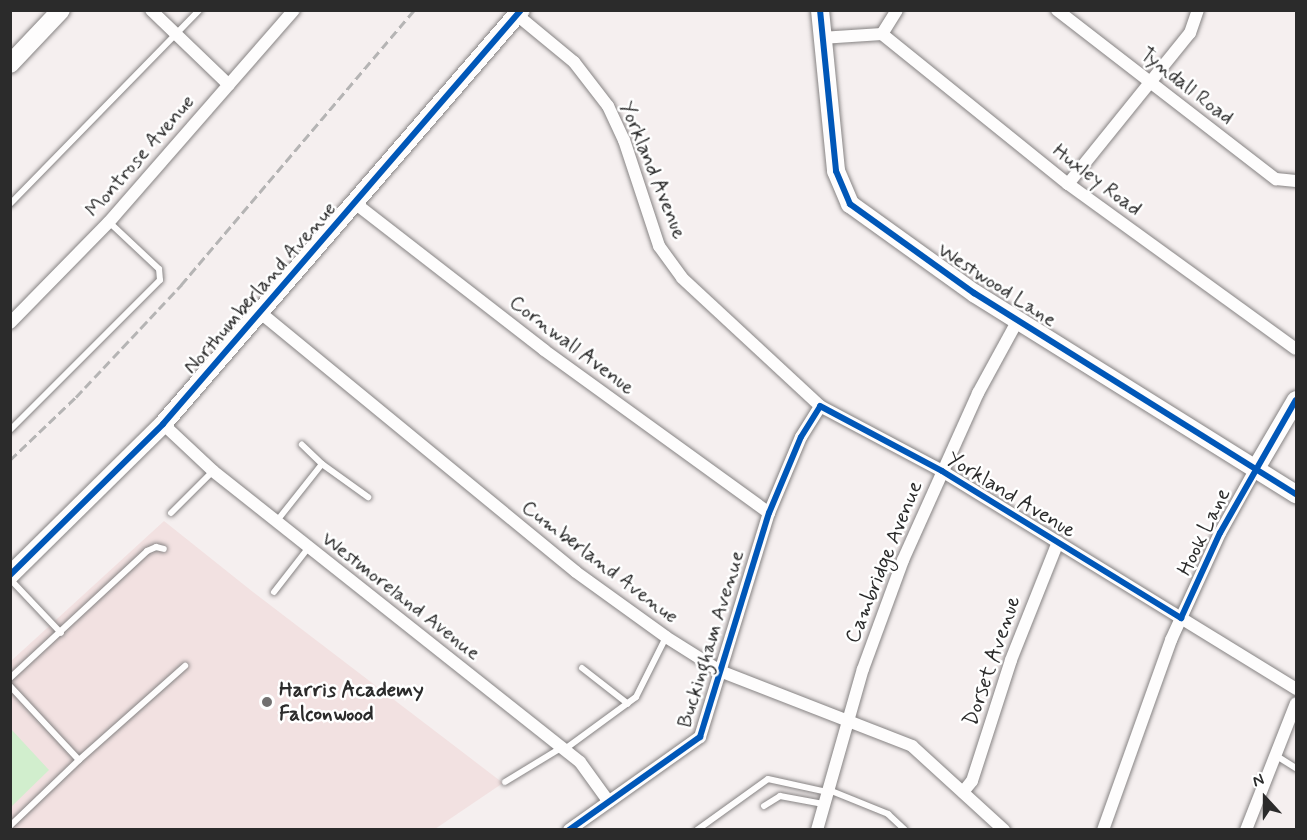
<!DOCTYPE html>
<style>
body{margin:0}
#map{position:relative;width:1307px;height:840px;overflow:hidden;background:#f5efef;font-family:Mynerve,sans-serif}
div>[style]{position:absolute}
.built>*{inset:0;background:#f2e1e1}
.green>*{inset:0;background:#d1eecd}
.roads{filter:drop-shadow(0 0 2px #868383) drop-shadow(0 0 2px #868383)}
.lane>*{height:6px;margin:-3px;padding:0 3px;transform-origin:3px;border-radius:3px;background:#fefdfd}
.street>*{height:12px;margin:-6px;padding:0 6px;transform-origin:6px;border-radius:6px;background:#fefdfd}
.secondary>*{height:18px;margin:-9px;padding:0 9px;transform-origin:9px;border-radius:9px;background:#fefdfd}
.rail>*{height:3px;margin-top:-1.5px;transform-origin:0;background:repeating-linear-gradient(90deg,#b5b4b4 0 9px,transparent 0 13.5px)}
.cycleway>*{height:6px;margin:-3px;padding:0 3px;transform-origin:3px;border-radius:3px;background:#0057b8}
.dots>*{width:16px;height:16px;translate:-50% -50%;box-sizing:border-box;border:3px solid #fff;border-radius:50%}
span{translate:-50% -50%;white-space:nowrap;text-align:center;line-height:1.15;-webkit-text-stroke:5px #fff;paint-order:stroke}
.street-label{font-size:21px;color:#2b2b2b}
.poi-label{font-size:21px;color:#2b2b2b;font-weight:700}
.left{translate:0 -50%;text-align:left}
.frame{position:absolute;inset:0;border:12px solid #2b2b2b;pointer-events:none}
.north{position:absolute;left:1235px;top:768px;width:60px;height:60px;-webkit-text-stroke:4px #fff;paint-order:stroke;rotate:339deg;font-size:16px;font-weight:700;line-height:24px;text-align:center;color:#2b2b2b}
.north::after{content:'';display:block;margin:auto;width:21px;height:27px;background:#2b2b2b;clip-path:polygon(50% 0,100% 100%,50% 72%,0 100%)}
</style>
<div id="map">
<div class="built">
<div style="clip-path:polygon(164px 521px,253px 592px,503px 783px,435px 829px,11px 830px,11px 661px)"></div>
</div>
<div class="green">
<div style="clip-path:polygon(11px 729px,49px 770px,11px 807px)"></div>
</div>
<div class="roads">
<div class="lane">
<div style="left:10px;top:204px;width:271px;rotate:-45.7deg"></div>
<div style="left:10px;top:430px;width:212px;rotate:-45deg"></div>
<div style="left:160px;top:280px;width:11px;rotate:-95deg"></div>
<div style="left:159px;top:269px;width:69px;rotate:-136.8deg"></div>
<div style="left:322px;top:464px;width:57px;rotate:35.7deg"></div>
<div style="left:171px;top:513px;width:59px;rotate:-45deg"></div>
<div style="left:276px;top:522px;width:74px;rotate:-51.6deg"></div>
<div style="left:322px;top:464px;width:28px;rotate:-136deg"></div>
<div style="left:10px;top:579px;width:74px;rotate:46.6deg"></div>
<div style="left:274px;top:592px;width:57px;rotate:-52.1deg"></div>
<div style="left:582px;top:668px;width:58px;rotate:38deg"></div>
<div style="left:10px;top:678px;width:187px;rotate:-42.8deg"></div>
<div style="left:147px;top:551px;width:10px;rotate:-24deg"></div>
<div style="left:156px;top:547px;width:8px;rotate:14deg"></div>
<div style="left:10px;top:686px;width:101px;rotate:47deg"></div>
<div style="left:79px;top:760px;width:95px;rotate:136.3deg"></div>
<div style="left:565px;top:749px;width:88px;rotate:-36.2deg"></div>
<div style="left:636px;top:697px;width:67px;rotate:-63.4deg"></div>
<div style="left:1275px;top:755px;width:25px;rotate:32deg"></div>
<div style="left:79px;top:760px;width:142px;rotate:-41.6deg"></div>
<div style="left:505px;top:782px;width:66px;rotate:-31.3deg"></div>
<div style="left:829px;top:790px;width:64px;rotate:22.1deg"></div>
<div style="left:888px;top:814px;width:23px;rotate:43deg"></div>
<div style="left:764px;top:806px;width:19px;rotate:-32deg"></div>
<div style="left:780px;top:796px;width:44px;rotate:10.5deg"></div>
<div style="left:697px;top:830px;width:87px;rotate:-35.7deg"></div>
<div style="left:768px;top:779px;width:60px;rotate:12.4deg"></div>
</div>
<div class="street">
<div style="left:151px;top:10px;width:108px;rotate:43.9deg"></div>
<div style="left:1057px;top:10px;width:277px;rotate:37.7deg"></div>
<div style="left:1276px;top:179px;width:20px;rotate:6deg"></div>
<div style="left:517px;top:15px;width:74px;rotate:39.5deg"></div>
<div style="left:574px;top:62px;width:56px;rotate:52.3deg"></div>
<div style="left:608px;top:106px;width:38px;rotate:65deg"></div>
<div style="left:624px;top:140px;width:112px;rotate:71.7deg"></div>
<div style="left:659px;top:246px;width:39px;rotate:54deg"></div>
<div style="left:682px;top:278px;width:188px;rotate:42.8deg"></div>
<div style="left:820px;top:406px;width:138px;rotate:28deg"></div>
<div style="left:942px;top:471px;width:416px;rotate:31.6deg"></div>
<div style="left:882px;top:34px;width:239px;rotate:38.9deg"></div>
<div style="left:1068px;top:184px;width:281px;rotate:35.9deg"></div>
<div style="left:882px;top:34px;width:28px;rotate:-58deg"></div>
<div style="left:821px;top:38px;width:61px;rotate:-3.8deg"></div>
<div style="left:1068px;top:184px;width:194px;rotate:-51.1deg"></div>
<div style="left:1190px;top:33px;width:24px;rotate:-71deg"></div>
<div style="left:356px;top:204px;width:238px;rotate:37.8deg"></div>
<div style="left:544px;top:350px;width:278px;rotate:35.9deg"></div>
<div style="left:262px;top:314px;width:406px;rotate:39.4deg"></div>
<div style="left:576px;top:572px;width:111px;rotate:35.8deg"></div>
<div style="left:666px;top:637px;width:64px;rotate:32.2deg"></div>
<div style="left:720px;top:671px;width:206px;rotate:21.3deg"></div>
<div style="left:912px;top:746px;width:125px;rotate:42.4deg"></div>
<div style="left:10px;top:323px;width:141px;rotate:-45.6deg"></div>
<div style="left:109px;top:222px;width:281px;rotate:-48.9deg"></div>
<div style="left:163px;top:424px;width:69px;rotate:43.2deg"></div>
<div style="left:213px;top:471px;width:468px;rotate:38.4deg"></div>
<div style="left:580px;top:762px;width:49px;rotate:54.1deg"></div>
<div style="left:963px;top:792px;width:14px;rotate:-51deg"></div>
<div style="left:972px;top:781px;width:127px;rotate:-72.1deg"></div>
<div style="left:1011px;top:660px;width:127px;rotate:-68.3deg"></div>
<div style="left:569px;top:830px;width:161px;rotate:-35.4deg"></div>
<div style="left:700px;top:737px;width:234px;rotate:-72.9deg"></div>
<div style="left:769px;top:513px;width:82px;rotate:-67.2deg"></div>
<div style="left:801px;top:437px;width:36px;rotate:-58deg"></div>
<div style="left:817px;top:830px;width:167px;rotate:-74.1deg"></div>
<div style="left:863px;top:669px;width:116px;rotate:-69.8deg"></div>
<div style="left:903px;top:560px;width:183px;rotate:-65.8deg"></div>
<div style="left:978px;top:393px;width:83px;rotate:-61.3deg"></div>
<div style="left:1103px;top:830px;width:202px;rotate:-70.3deg"></div>
<div style="left:1171px;top:640px;width:118px;rotate:-65.4deg"></div>
<div style="left:1220px;top:533px;width:72px;rotate:-60.9deg"></div>
<div style="left:1246px;top:830px;width:136px;rotate:-68.5deg"></div>
</div>
<div class="secondary">
<div style="left:820px;top:10px;width:162px;rotate:84.3deg"></div>
<div style="left:836px;top:171px;width:36px;rotate:67deg"></div>
<div style="left:850px;top:204px;width:153px;rotate:35.7deg"></div>
<div style="left:974px;top:293px;width:380px;rotate:32deg"></div>
<div style="left:10px;top:64px;width:74px;rotate:-46.6deg"></div>
<div style="left:1255px;top:470px;width:81px;rotate:-59.6deg"></div>
<div style="left:10px;top:575px;width:215px;rotate:-44.6deg"></div>
<div style="left:163px;top:424px;width:547px;rotate:-49.15deg"></div>
</div>
</div>
<div class="rail">
<div style="left:10px;top:460px;width:91px;rotate:-43.7deg"></div>
<div style="left:76px;top:397px;width:154px;rotate:-46.8deg"></div>
<div style="left:181px;top:285px;width:360px;rotate:-49.7deg"></div>
</div>
<div class="cycleway">
<div style="left:820px;top:10px;width:162px;rotate:84.3deg"></div>
<div style="left:836px;top:171px;width:36px;rotate:67deg"></div>
<div style="left:850px;top:204px;width:153px;rotate:35.7deg"></div>
<div style="left:974px;top:293px;width:380px;rotate:32deg"></div>
<div style="left:10px;top:575px;width:215px;rotate:-44.6deg"></div>
<div style="left:163px;top:424px;width:547px;rotate:-49.15deg"></div>
<div style="left:569px;top:830px;width:161px;rotate:-35.4deg"></div>
<div style="left:700px;top:737px;width:234px;rotate:-72.9deg"></div>
<div style="left:769px;top:513px;width:82px;rotate:-67.2deg"></div>
<div style="left:801px;top:437px;width:36px;rotate:-58deg"></div>
<div style="left:820px;top:406px;width:138px;rotate:28deg"></div>
<div style="left:942px;top:471px;width:281px;rotate:31.6deg"></div>
<div style="left:1181px;top:618px;width:94px;rotate:-65.4deg"></div>
<div style="left:1220px;top:533px;width:153px;rotate:-60.3deg"></div>
</div>
<div class="dots">
<div style="left:267px;top:702px;background:#727070"></div>
</div>
<div class="street-label">
<span style="left:1187px;top:86px;rotate:38deg">Tyndall Road</span>
<span style="left:140px;top:156px;rotate:-49deg">Montrose Avenue</span>
<span style="left:653px;top:170px;rotate:68deg">Yorkland Avenue</span>
<span style="left:1097px;top:180px;rotate:37deg">Huxley Road</span>
<span style="left:997px;top:285px;rotate:33deg">Westwood Lane</span>
<span style="left:260px;top:288px;rotate:-49deg">Northumberland Avenue</span>
<span style="left:572px;top:345px;rotate:37deg">Cornwall Avenue</span>
<span style="left:1011px;top:495px;rotate:31deg">Yorkland Avenue</span>
<span style="left:1204px;top:532px;rotate:-64deg">Hook Lane</span>
<span style="left:600px;top:562px;rotate:37deg">Cumberland Avenue</span>
<span style="left:884px;top:562px;rotate:-68deg">Cambridge Avenue</span>
<span style="left:401px;top:596px;rotate:38deg">Westmoreland Avenue</span>
<span style="left:711px;top:639px;rotate:-73deg">Buckingham Avenue</span>
<span style="left:992px;top:661px;rotate:-71deg">Dorset Avenue</span>
</div>
<div class="poi-label">
<span class="left" style="left:279px;top:702px">Harris Academy<br>Falconwood</span>
</div>
<div class="frame"></div>
<div class="north">N</div>
</div>
